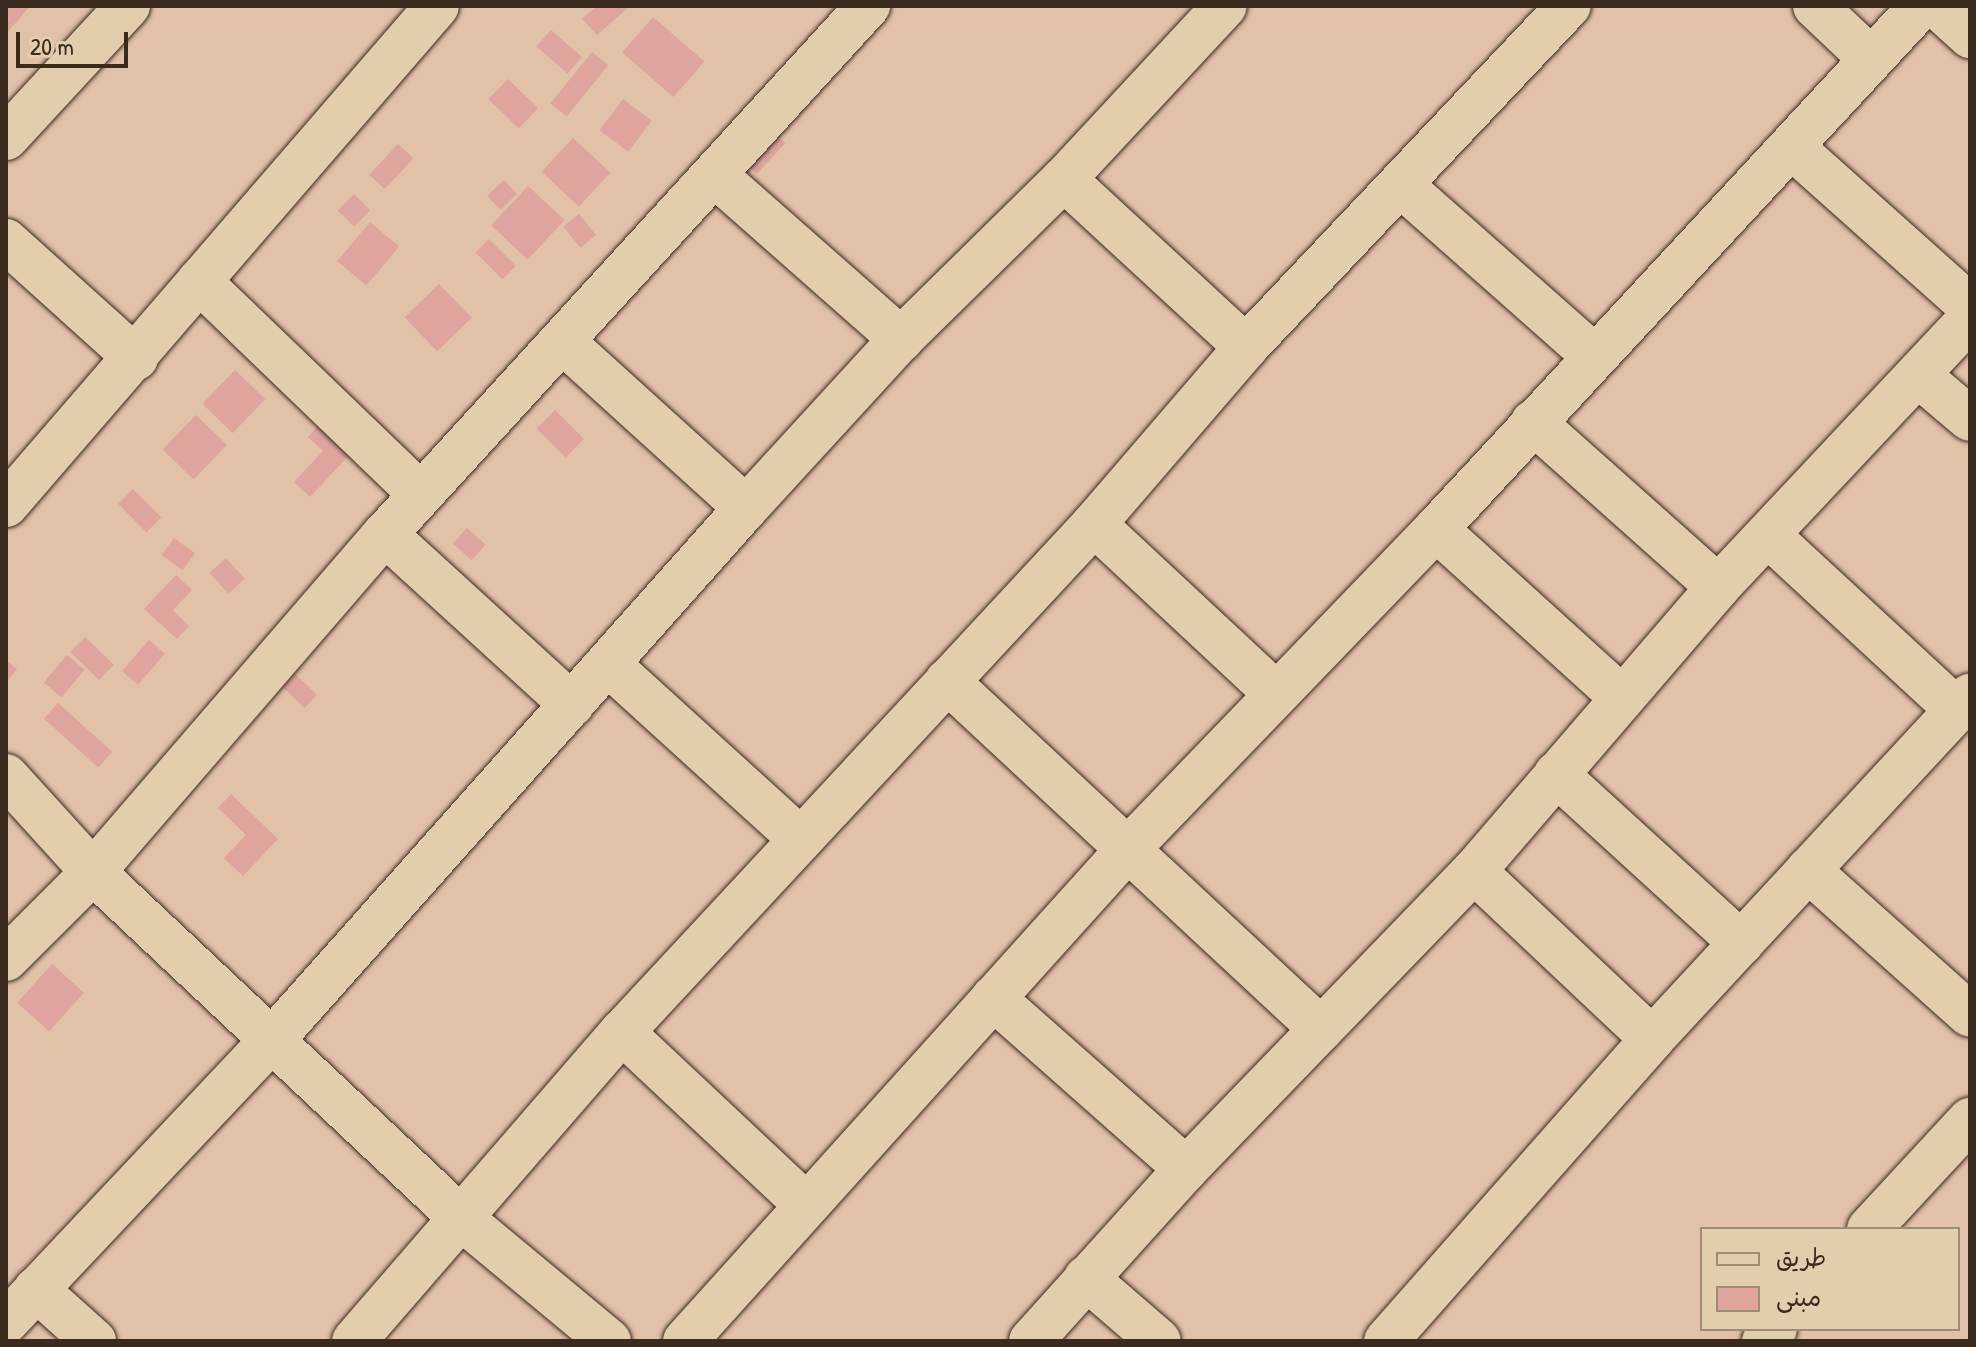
<!DOCTYPE html>
<meta charset="utf-8">
<style>
body{margin:0}
#map{position:relative;width:1976px;height:1347px;overflow:hidden;background:#e1c1a8;font-family:"Patrick Hand","Playpen Sans Arabic",sans-serif}
div>[style]{position:absolute}
.building>*{inset:0;background:#dea49d;transform-origin:0 0}
.roads{filter:drop-shadow(0 0 2px #3b2a1e) drop-shadow(0 0 2px #3b2a1e)}
.minor>*{height:44px;margin:-22px;padding:0 22px;transform-origin:22px;border-radius:22px;background:#e2cdac}
span{translate:-50% -50%;white-space:nowrap;text-align:center;line-height:1.15;-webkit-text-stroke:8px #e2cdac;paint-order:stroke}
.frame{position:absolute;inset:0;border:8px solid #3b2a1e;pointer-events:none}
.legend{position:absolute;left:1700px;top:1227px;width:260px;height:104px;box-sizing:border-box;background:#e2cdac;border:2px solid #9f8c73;margin:0;padding:10px 14px;list-style:none;font-size:24px;color:#3b2a1e}
.legend li{display:flex;align-items:center;gap:16px;height:40px}
.legend b{width:40px;border:2px solid #9f8c73}
.scale{position:absolute;left:16px;top:32px;width:112px;height:36px;box-sizing:border-box;border:4px solid #3b2a1e;border-top:0;padding-left:10px;font-size:24px;line-height:28px;white-space:nowrap;color:#3b2a1e;-webkit-text-stroke:6px #e2cdac;paint-order:stroke}
</style>
<div id="map">
<div class="building">
<div style="clip-path:polygon(6px 6px,30px 6px,6px 34px)"></div>
<div style="clip-path:polygon(597px 6px,630px 6px,597px 35px,582px 19px)"></div>
<div style="left:653px;top:17px;width:68px;height:47px;rotate:41deg"></div>
<div style="left:551px;top:30px;width:41px;height:22px;rotate:41deg"></div>
<div style="left:592px;top:52px;width:21px;height:66px;rotate:39deg"></div>
<div style="left:508px;top:79px;width:42px;height:28px;rotate:44deg"></div>
<div style="left:623px;top:99px;width:36px;height:39px;rotate:37deg"></div>
<div style="left:770px;top:129px;width:21px;height:42px;rotate:43deg"></div>
<div style="left:573px;top:138px;width:51px;height:46px;rotate:43deg"></div>
<div style="left:398px;top:144px;width:21px;height:42px;rotate:43deg"></div>
<div style="left:504px;top:180px;width:19px;height:23px;rotate:47deg"></div>
<div style="left:528px;top:186px;width:50px;height:54px;rotate:43deg"></div>
<div style="left:354px;top:194px;width:23px;height:23px;rotate:45deg"></div>
<div style="left:579px;top:214px;width:27px;height:20px;rotate:51deg"></div>
<div style="left:370px;top:222px;width:38px;height:51px;rotate:40deg"></div>
<div style="left:489px;top:239px;width:38px;height:19px;rotate:45deg"></div>
<div style="left:439px;top:284px;width:47px;height:48px;rotate:46deg"></div>
<div style="left:235px;top:370px;width:42px;height:47px;rotate:44deg"></div>
<div style="left:555px;top:410px;width:41px;height:26px;rotate:45deg"></div>
<div style="left:196px;top:415px;width:43px;height:48px;rotate:44deg"></div>
<div style="clip-path:polygon(321px 423px,352px 452px,310px 497px,294px 482px,323px 451px,308px 437px)"></div>
<div style="left:133px;top:489px;width:40px;height:21px;rotate:45deg"></div>
<div style="left:467px;top:528px;width:25px;height:21px;rotate:42deg"></div>
<div style="left:174px;top:538px;width:26px;height:21px;rotate:36deg"></div>
<div style="left:226px;top:558px;width:28px;height:22px;rotate:48deg"></div>
<div style="clip-path:polygon(176px 575px,192px 590px,173px 610px,189px 626px,177px 639px,144px 609px)"></div>
<div style="left:85px;top:637px;width:40px;height:21px;rotate:44deg"></div>
<div style="left:149px;top:640px;width:21px;height:41px;rotate:41deg"></div>
<div style="left:67px;top:655px;width:23px;height:36px;rotate:40deg"></div>
<div style="clip-path:polygon(6px 660px,17px 669px,6px 683px)"></div>
<div style="left:289px;top:668px;width:39px;height:18px;rotate:44deg"></div>
<div style="left:58px;top:703px;width:73px;height:21px;rotate:42deg"></div>
<div style="clip-path:polygon(231px 794px,278px 839px,243px 876px,224px 858px,246px 835px,218px 808px)"></div>
<div style="left:52px;top:964px;width:43px;height:52px;rotate:42deg"></div>
</div>
<div class="roads">
<div class="minor">
<div style="left:1815px;top:6px;width:76px;rotate:43.4deg"></div>
<div style="left:1937px;top:6px;width:45px;rotate:42.3deg"></div>
<div style="left:6px;top:138px;width:180px;rotate:-47.3deg"></div>
<div style="left:1793px;top:148px;width:237px;rotate:41.8deg"></div>
<div style="left:716px;top:176px;width:247px;rotate:41.4deg"></div>
<div style="left:1064px;top:179px;width:248px;rotate:42.7deg"></div>
<div style="left:1402px;top:186px;width:256px;rotate:41.5deg"></div>
<div style="left:6px;top:241px;width:175px;rotate:42deg"></div>
<div style="left:199px;top:281px;width:308px;rotate:43.9deg"></div>
<div style="left:562px;top:341px;width:248px;rotate:42.2deg"></div>
<div style="left:1918px;top:375px;width:68px;rotate:40.2deg"></div>
<div style="left:1533px;top:422px;width:248px;rotate:41.7deg"></div>
<div style="left:6px;top:505px;width:659px;rotate:-49.18deg"></div>
<div style="left:1094px;top:524px;width:248px;rotate:43deg"></div>
<div style="left:1436px;top:529px;width:250px;rotate:42.2deg"></div>
<div style="left:385px;top:534px;width:253px;rotate:42.4deg"></div>
<div style="left:1769px;top:536px;width:255px;rotate:42.8deg"></div>
<div style="left:608px;top:664px;width:260px;rotate:42.3deg"></div>
<div style="left:947px;top:681px;width:511px;rotate:42.94deg"></div>
<div style="left:1556px;top:774px;width:251px;rotate:42.4deg"></div>
<div style="left:6px;top:776px;width:130px;rotate:47.8deg"></div>
<div style="left:93px;top:872px;width:507px;rotate:43.24deg"></div>
<div style="left:462px;top:1219px;width:191px;rotate:39.7deg"></div>
<div style="left:1808px;top:870px;width:217px;rotate:41.8deg"></div>
<div style="left:1474px;top:871px;width:245px;rotate:43.3deg"></div>
<div style="left:6px;top:959px;width:123px;rotate:-45deg"></div>
<div style="left:93px;top:872px;width:447px;rotate:-49.2deg"></div>
<div style="left:385px;top:534px;width:716px;rotate:-47.55deg"></div>
<div style="left:993px;top:998px;width:258px;rotate:41.5deg"></div>
<div style="left:622px;top:1032px;width:253px;rotate:43.2deg"></div>
<div style="left:1869px;top:1229px;width:149px;rotate:-47.2deg"></div>
<div style="left:1086px;top:1278px;width:96px;rotate:40.8deg"></div>
<div style="left:36px;top:1289px;width:78px;rotate:41.9deg"></div>
<div style="left:6px;top:1322px;width:388px;rotate:-46.7deg"></div>
<div style="left:272px;top:1040px;width:713px;rotate:-48.3deg"></div>
<div style="left:746px;top:508px;width:229px;rotate:-47.5deg"></div>
<div style="left:901px;top:339px;width:228px;rotate:-44.5deg"></div>
<div style="left:1064px;top:179px;width:236px;rotate:-47.1deg"></div>
<div style="left:354px;top:1341px;width:409px;rotate:-49.1deg"></div>
<div style="left:622px;top:1032px;width:693px;rotate:-47.1deg"></div>
<div style="left:1094px;top:524px;width:233px;rotate:-49.3deg"></div>
<div style="left:1246px;top:347px;width:470px;rotate:-46.6deg"></div>
<div style="left:685px;top:1341px;width:662px;rotate:-48deg"></div>
<div style="left:1128px;top:849px;width:444px;rotate:-46.1deg"></div>
<div style="left:1436px;top:529px;width:713px;rotate:-47.16deg"></div>
<div style="left:1031px;top:1341px;width:232px;rotate:-48deg"></div>
<div style="left:1186px;top:1169px;width:414px;rotate:-46deg"></div>
<div style="left:1474px;top:871px;width:374px;rotate:-49.3deg"></div>
<div style="left:1718px;top:587px;width:368px;rotate:-46.8deg"></div>
<div style="left:1386px;top:1341px;width:402px;rotate:-48.6deg"></div>
<div style="left:1652px;top:1039px;width:468px;rotate:-47.2deg"></div>
<div style="left:1764px;top:1341px;width:16px;rotate:-47deg"></div>
</div>
</div>
<div class="frame"></div>
<ul class="legend">
<li><b style="height:10px;background:#e2cdac"></b>طريق</li>
<li><b style="height:22px;background:#dea49d"></b>مبنى</li>
</ul>
<div class="scale">20 m</div>
</div>
